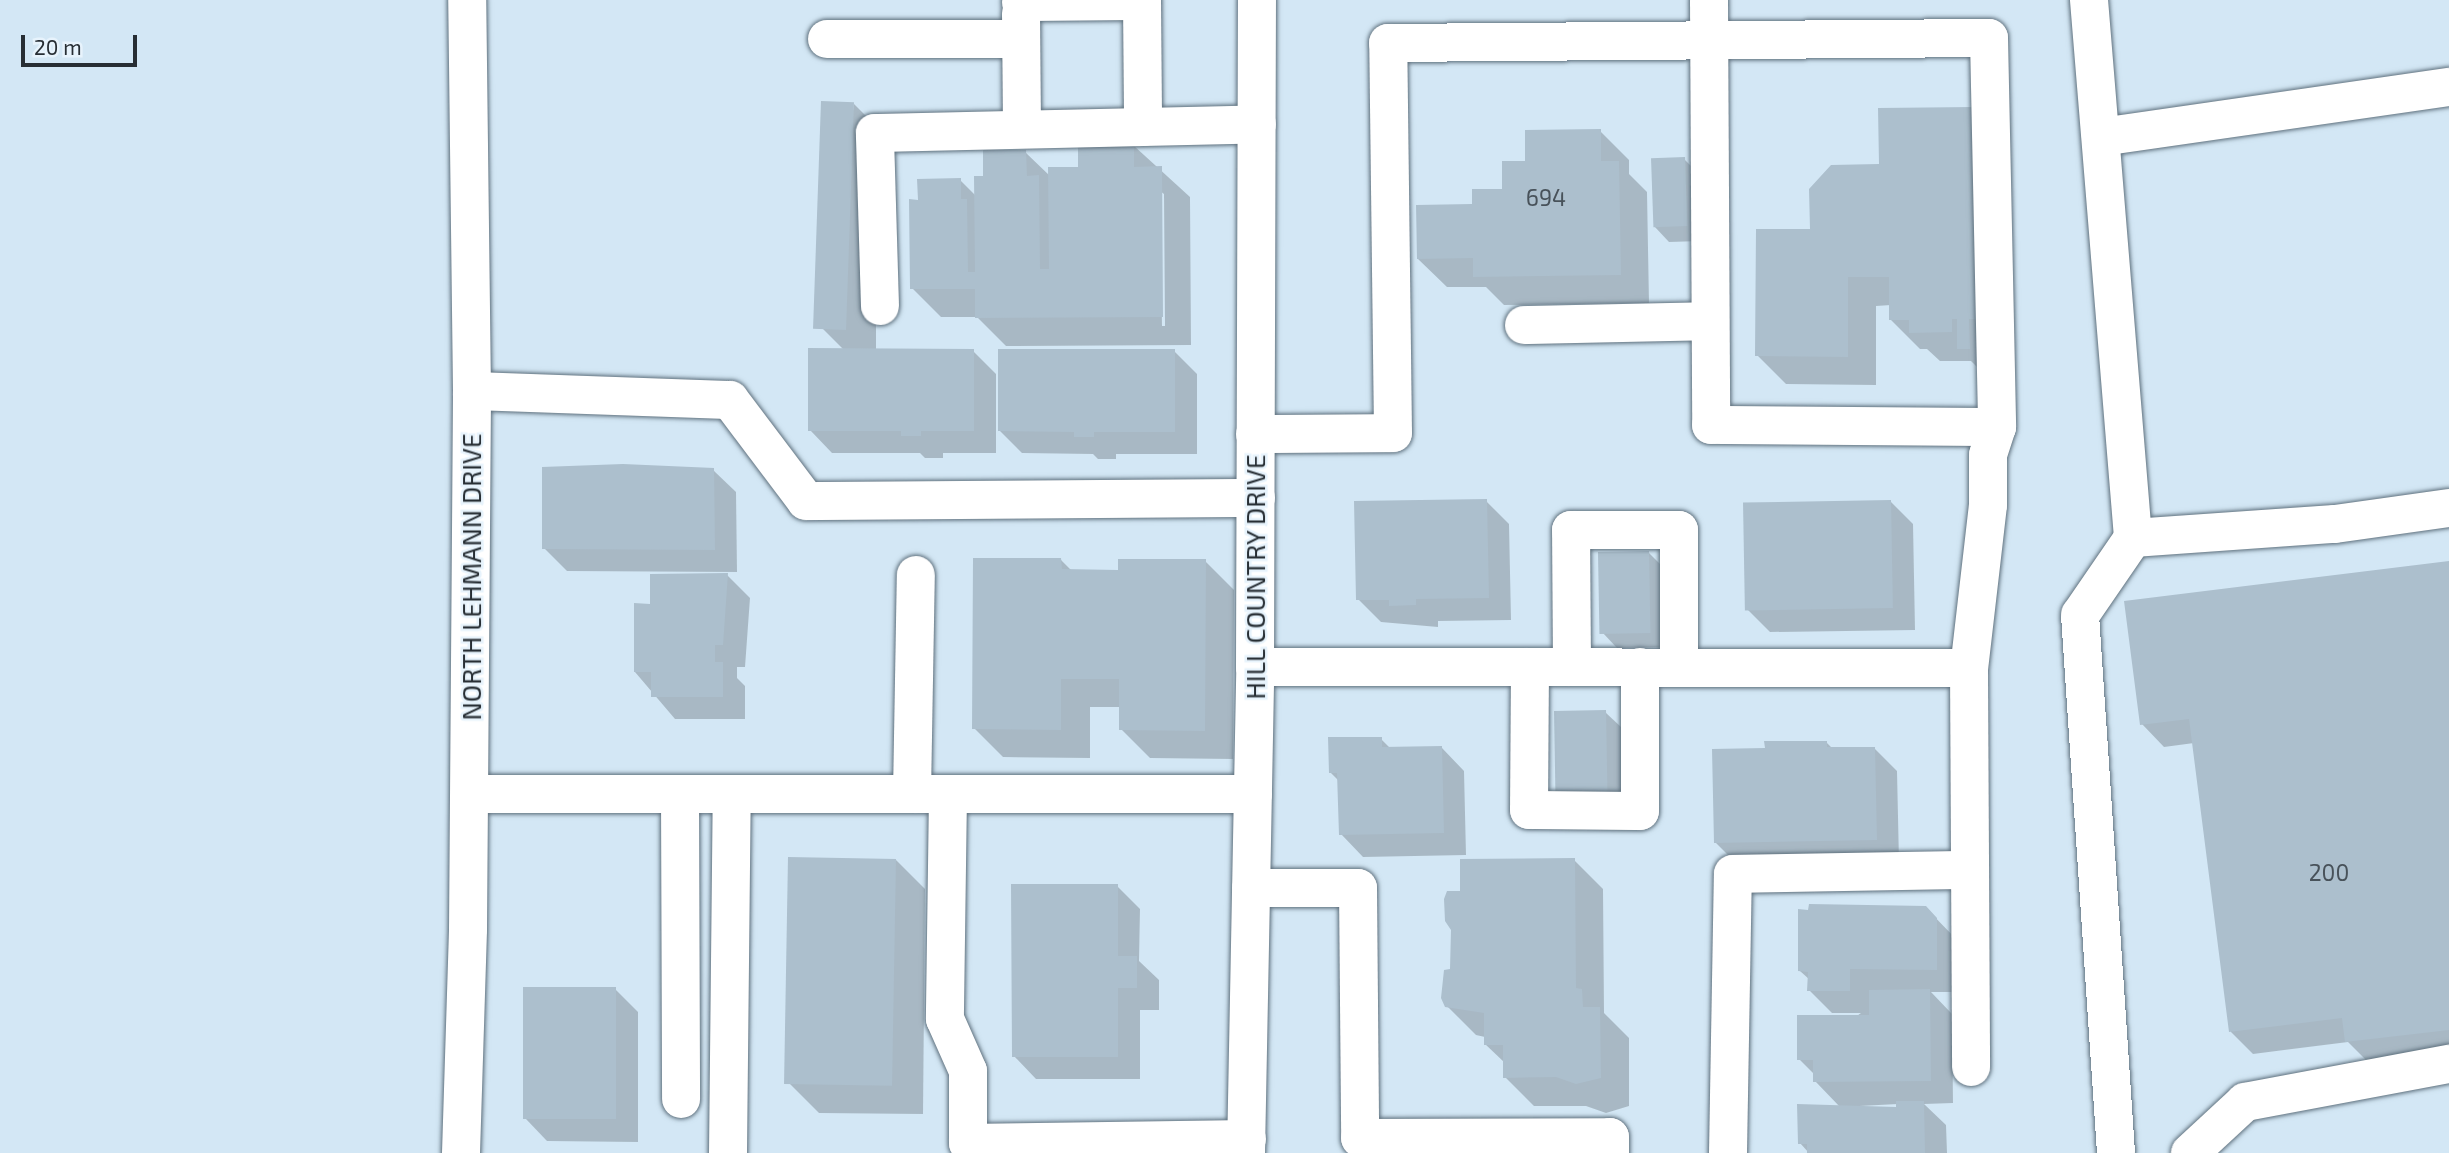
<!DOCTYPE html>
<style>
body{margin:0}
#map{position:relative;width:2449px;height:1153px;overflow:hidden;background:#d3e7f5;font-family:"Exo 2",sans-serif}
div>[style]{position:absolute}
.shadow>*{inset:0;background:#0003}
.building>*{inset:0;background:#acbfcd;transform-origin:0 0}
.roads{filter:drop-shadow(0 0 2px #5f717e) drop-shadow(0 0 2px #5f717e)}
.minor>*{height:38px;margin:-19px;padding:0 19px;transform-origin:19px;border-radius:19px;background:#fff}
span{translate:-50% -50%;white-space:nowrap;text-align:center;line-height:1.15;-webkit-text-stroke:5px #e7f3fc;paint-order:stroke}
.number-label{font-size:23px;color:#48525a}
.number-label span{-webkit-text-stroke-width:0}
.street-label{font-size:26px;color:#272e34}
.scale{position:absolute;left:21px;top:35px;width:116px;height:32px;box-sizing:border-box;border:4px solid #272e34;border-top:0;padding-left:9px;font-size:21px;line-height:24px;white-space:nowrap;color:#272e34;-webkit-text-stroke:5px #e7f3fc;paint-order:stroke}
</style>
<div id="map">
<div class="shadow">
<div style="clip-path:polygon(854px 104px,876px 126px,876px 350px,973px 351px,996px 374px,996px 453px,943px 453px,943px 458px,925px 458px,920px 453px,832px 453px,810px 430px,844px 350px,822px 328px)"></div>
<div style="clip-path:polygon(1600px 131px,1629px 160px,1629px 174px,1647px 192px,1649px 303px,1504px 305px,1486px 287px,1447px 287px,1418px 259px,1474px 206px)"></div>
<div style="clip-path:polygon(evenodd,1133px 145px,1190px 197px,1191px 345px,1006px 346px,977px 317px,941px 317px,912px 288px,919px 201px,960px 180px,976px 196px,985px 178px,1025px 152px,1050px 176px,1080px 169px,1133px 145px,1160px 191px,1164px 194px,1165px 326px,1162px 326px,1160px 191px)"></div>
<div style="clip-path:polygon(1684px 159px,1700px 175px,1701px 241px,1669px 242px,1654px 226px)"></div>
<div style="clip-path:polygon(1881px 166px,1997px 348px,1988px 378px,1971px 361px,1940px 361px,1927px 349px,1920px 349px,1891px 320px,1891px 305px,1876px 306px,1876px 385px,1786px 384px,1757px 355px,1811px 231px)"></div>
<div style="clip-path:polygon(1174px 351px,1197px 374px,1197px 454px,1116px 454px,1116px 459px,1098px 459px,1093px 454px,1022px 453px,1000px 431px)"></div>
<div style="clip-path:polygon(713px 470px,736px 492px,737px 572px,567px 571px,544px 548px)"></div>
<div style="clip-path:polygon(1486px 501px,1509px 524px,1511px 620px,1438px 621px,1438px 627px,1381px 622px,1358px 599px)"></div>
<div style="clip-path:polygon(1891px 502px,1913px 524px,1915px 630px,1770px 632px,1747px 609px)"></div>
<div style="clip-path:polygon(1649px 553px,1664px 568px,1666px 647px,1617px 648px,1602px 632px)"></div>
<div style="clip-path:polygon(1061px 560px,1072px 571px,1120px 571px,1205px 561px,1234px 590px,1233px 759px,1150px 758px,1121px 729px,1121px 707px,1090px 707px,1090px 758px,1003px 757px,974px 728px)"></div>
<div style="clip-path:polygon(2449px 562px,2449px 1054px,2370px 1064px,2348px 1042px,2253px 1054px,2231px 1032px,2194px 743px,2164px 747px,2142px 724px)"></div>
<div style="clip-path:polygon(727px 575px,750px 598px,745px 667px,737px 667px,737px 678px,745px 686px,745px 719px,675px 719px,635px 672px,652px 605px)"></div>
<div style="clip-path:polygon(1605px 712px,1621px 727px,1622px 806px,1573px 807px)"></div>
<div style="clip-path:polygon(1381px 739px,1391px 749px,1442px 748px,1464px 771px,1466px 855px,1363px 857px,1341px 834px,1339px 781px,1330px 772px)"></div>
<div style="clip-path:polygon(1826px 742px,1833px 749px,1874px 748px,1897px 771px,1899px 862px,1738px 865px,1715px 842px)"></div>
<div style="clip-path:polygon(896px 860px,925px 889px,923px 1114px,819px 1113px,790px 1084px)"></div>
<div style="clip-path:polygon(1574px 860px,1603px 889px,1604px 1013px,1629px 1038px,1629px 1106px,1606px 1113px,1586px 1106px,1534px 1106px,1505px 1077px,1505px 1063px,1485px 1044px,1485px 1037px,1476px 1035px,1447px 1006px,1462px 892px)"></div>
<div style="clip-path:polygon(1117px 886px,1140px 909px,1139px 961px,1159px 980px,1159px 1010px,1140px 1010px,1140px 1079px,1036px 1079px,1014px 1056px)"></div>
<div style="clip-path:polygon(1925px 907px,1959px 942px,1959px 992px,1931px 992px,1952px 1014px,1953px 1103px,1924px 1104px,1946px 1125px,1947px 1153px,1809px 1153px,1800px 1143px,1898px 1109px,1898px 1104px,1840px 1107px,1815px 1081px,1815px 1075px,1799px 1059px,1861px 1013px,1832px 1013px,1809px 990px,1810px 980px,1800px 971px)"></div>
<div style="clip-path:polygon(615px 989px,638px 1012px,638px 1142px,547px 1141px,525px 1118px)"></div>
</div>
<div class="building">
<div style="left:821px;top:101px;width:33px;height:228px;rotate:2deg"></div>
<div style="clip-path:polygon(1974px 107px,1978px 319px,1969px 319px,1970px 349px,1957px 349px,1957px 319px,1952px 319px,1952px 332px,1909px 333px,1909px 320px,1889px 320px,1889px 277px,1848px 277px,1848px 357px,1755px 356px,1756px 229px,1810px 229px,1809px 189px,1831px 165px,1879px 164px,1878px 108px)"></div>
<div style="clip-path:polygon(1601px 129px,1601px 161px,1619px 161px,1621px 275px,1473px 277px,1473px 258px,1417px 259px,1416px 205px,1472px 204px,1472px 189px,1502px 189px,1502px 161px,1525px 161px,1525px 130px)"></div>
<div style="clip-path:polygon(1078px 143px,1134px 143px,1134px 167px,1162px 166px,1163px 317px,975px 318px,975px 289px,910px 289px,909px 199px,918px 200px,917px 179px,961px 178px,961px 199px,967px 199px,968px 272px,975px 272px,974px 176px,983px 176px,983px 150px,1026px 150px,1027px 176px,1039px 175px,1040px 269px,1049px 269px,1048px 167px,1078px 167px)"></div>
<div style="left:1685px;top:157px;width:69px;height:34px;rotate:88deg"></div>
<div style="clip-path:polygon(808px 348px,974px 349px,974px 431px,921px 431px,921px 436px,901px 436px,901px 431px,808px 431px)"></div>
<div style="clip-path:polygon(998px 349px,1175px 349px,1175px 432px,1094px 432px,1094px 437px,1074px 437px,1074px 432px,998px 431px)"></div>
<div style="clip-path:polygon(623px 464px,714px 468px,715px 550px,542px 549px,542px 467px)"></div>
<div style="clip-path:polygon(1487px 499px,1489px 598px,1416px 599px,1416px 605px,1389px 606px,1389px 600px,1356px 600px,1354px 501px)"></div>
<div style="left:1891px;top:500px;width:108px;height:148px;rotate:89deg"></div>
<div style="left:1649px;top:551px;width:82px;height:51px;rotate:89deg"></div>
<div style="clip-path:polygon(973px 558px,1061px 558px,1062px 569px,1118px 570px,1118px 559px,1206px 559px,1205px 731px,1119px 730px,1119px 679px,1061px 679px,1061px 730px,972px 729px)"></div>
<div style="clip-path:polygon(2449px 561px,2449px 1030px,2345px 1042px,2342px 1018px,2229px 1032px,2189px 719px,2140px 725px,2124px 601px)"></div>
<div style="clip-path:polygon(728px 573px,723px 645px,715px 645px,715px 662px,723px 662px,723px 697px,651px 697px,651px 672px,634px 672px,634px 603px,650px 604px,650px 574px)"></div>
<div style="left:1606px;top:710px;width:82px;height:52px;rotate:89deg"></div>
<div style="clip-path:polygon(1328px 737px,1382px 737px,1382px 747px,1442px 746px,1444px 833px,1339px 835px,1337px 773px,1329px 773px)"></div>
<div style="clip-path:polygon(1764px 741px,1827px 741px,1827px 747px,1875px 747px,1877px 840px,1714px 843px,1712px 749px,1765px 748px)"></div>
<div style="left:788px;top:857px;width:108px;height:227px;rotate:1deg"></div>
<div style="clip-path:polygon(1575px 858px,1576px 988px,1582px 989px,1583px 1007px,1600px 1007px,1601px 1078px,1576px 1084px,1556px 1077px,1503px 1078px,1503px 1045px,1484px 1045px,1484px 1013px,1445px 1007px,1441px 998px,1444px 970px,1450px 969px,1451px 930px,1445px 921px,1444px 899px,1447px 891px,1460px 891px,1460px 859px)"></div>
<div style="clip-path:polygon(1011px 884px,1118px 884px,1118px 956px,1137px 956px,1137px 988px,1118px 988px,1118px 1057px,1012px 1057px)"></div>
<div style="clip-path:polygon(1809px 904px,1926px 906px,1937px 918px,1937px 970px,1850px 969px,1850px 991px,1807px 991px,1808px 972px,1798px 971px,1798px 909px,1808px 910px)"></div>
<div style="left:523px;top:987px;width:93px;height:132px"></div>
<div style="clip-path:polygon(1930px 989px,1931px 1081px,1813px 1082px,1813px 1060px,1797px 1060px,1797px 1015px,1869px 1015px,1869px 990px)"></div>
<div style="clip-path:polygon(1896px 1101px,1924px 1101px,1925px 1153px,1807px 1153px,1807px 1144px,1798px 1144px,1797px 1104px,1896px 1107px)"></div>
</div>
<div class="roads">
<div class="minor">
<div style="left:1709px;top:0;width:425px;rotate:89.7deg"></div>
<div style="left:1711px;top:425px;width:286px;rotate:0.4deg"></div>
<div style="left:2089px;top:0;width:540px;rotate:85.32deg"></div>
<div style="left:2133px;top:538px;width:93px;rotate:124.5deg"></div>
<div style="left:2080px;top:615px;width:539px;rotate:86.17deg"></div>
<div style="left:1021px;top:2px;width:121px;rotate:-0.5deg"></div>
<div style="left:1142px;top:1px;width:126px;rotate:89.5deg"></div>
<div style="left:1021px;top:13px;width:116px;rotate:89.5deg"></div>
<div style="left:827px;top:39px;width:194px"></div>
<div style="left:2101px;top:137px;width:352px;rotate:-8.2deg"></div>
<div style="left:880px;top:306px;width:173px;rotate:-91.7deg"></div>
<div style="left:875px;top:133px;width:382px;rotate:-1.3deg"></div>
<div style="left:1524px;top:325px;width:186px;rotate:-1.2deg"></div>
<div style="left:472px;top:391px;width:258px;rotate:2deg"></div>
<div style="left:730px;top:400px;width:126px;rotate:53deg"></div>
<div style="left:806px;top:501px;width:450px;rotate:-0.4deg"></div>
<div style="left:1255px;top:434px;width:138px;rotate:-0.4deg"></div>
<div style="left:1393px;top:433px;width:390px;rotate:-90.7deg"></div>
<div style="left:1388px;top:43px;width:601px;rotate:-0.48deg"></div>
<div style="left:1989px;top:38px;width:389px;rotate:88.8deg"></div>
<div style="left:1997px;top:427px;width:29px;rotate:108deg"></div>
<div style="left:1988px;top:455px;width:50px;rotate:90deg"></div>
<div style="left:1988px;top:505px;width:164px;rotate:96.6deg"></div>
<div style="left:1969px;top:668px;width:399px;rotate:89.7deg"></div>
<div style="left:2133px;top:538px;width:202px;rotate:-4deg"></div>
<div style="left:2335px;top:524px;width:115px;rotate:-8deg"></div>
<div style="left:1255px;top:667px;width:714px;rotate:0.08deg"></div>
<div style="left:1530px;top:667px;width:143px;rotate:90.4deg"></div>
<div style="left:1529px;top:810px;width:111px;rotate:0.5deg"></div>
<div style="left:1640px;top:811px;width:144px;rotate:-90deg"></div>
<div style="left:1572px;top:667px;width:137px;rotate:-90.4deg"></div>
<div style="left:1571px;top:530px;width:108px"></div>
<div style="left:1679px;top:530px;width:137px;rotate:90deg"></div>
<div style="left:470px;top:794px;width:783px"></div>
<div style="left:680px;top:794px;width:305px;rotate:89.8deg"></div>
<div style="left:912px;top:794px;width:219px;rotate:-89deg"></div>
<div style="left:948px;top:794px;width:225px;rotate:90.8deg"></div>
<div style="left:945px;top:1019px;width:57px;rotate:66.1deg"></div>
<div style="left:968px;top:1071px;width:72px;rotate:90deg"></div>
<div style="left:968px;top:1143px;width:279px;rotate:-0.8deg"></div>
<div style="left:1251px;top:888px;width:107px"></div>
<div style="left:1358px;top:888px;width:250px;rotate:89.5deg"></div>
<div style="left:1360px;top:1138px;width:250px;rotate:-0.2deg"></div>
<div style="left:1610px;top:1137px;width:16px;rotate:90deg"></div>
<div style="left:461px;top:1153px;width:224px;rotate:-88.2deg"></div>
<div style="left:468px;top:929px;width:538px;rotate:-89.57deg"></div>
<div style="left:472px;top:391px;width:391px;rotate:-90.7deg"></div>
<div style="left:728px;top:1153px;width:359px;rotate:-89.4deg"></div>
<div style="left:1246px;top:1153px;width:486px;rotate:-88.9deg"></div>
<div style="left:1255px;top:667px;width:667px;rotate:-89.83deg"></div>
<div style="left:1728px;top:1153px;width:279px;rotate:-89deg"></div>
<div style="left:1733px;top:874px;width:237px;rotate:-1deg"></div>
<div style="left:2190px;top:1153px;width:75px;rotate:-42.8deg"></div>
<div style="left:2245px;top:1102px;width:208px;rotate:-10.6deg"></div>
</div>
</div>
<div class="number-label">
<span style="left:1546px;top:197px">694</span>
<span style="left:2329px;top:872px">200</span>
</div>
<div class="street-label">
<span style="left:471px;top:577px;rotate:-90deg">NORTH LEHMANN DRIVE</span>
<span style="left:1255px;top:577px;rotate:-90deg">HILL COUNTRY DRIVE</span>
</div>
<div class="scale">20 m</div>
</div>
